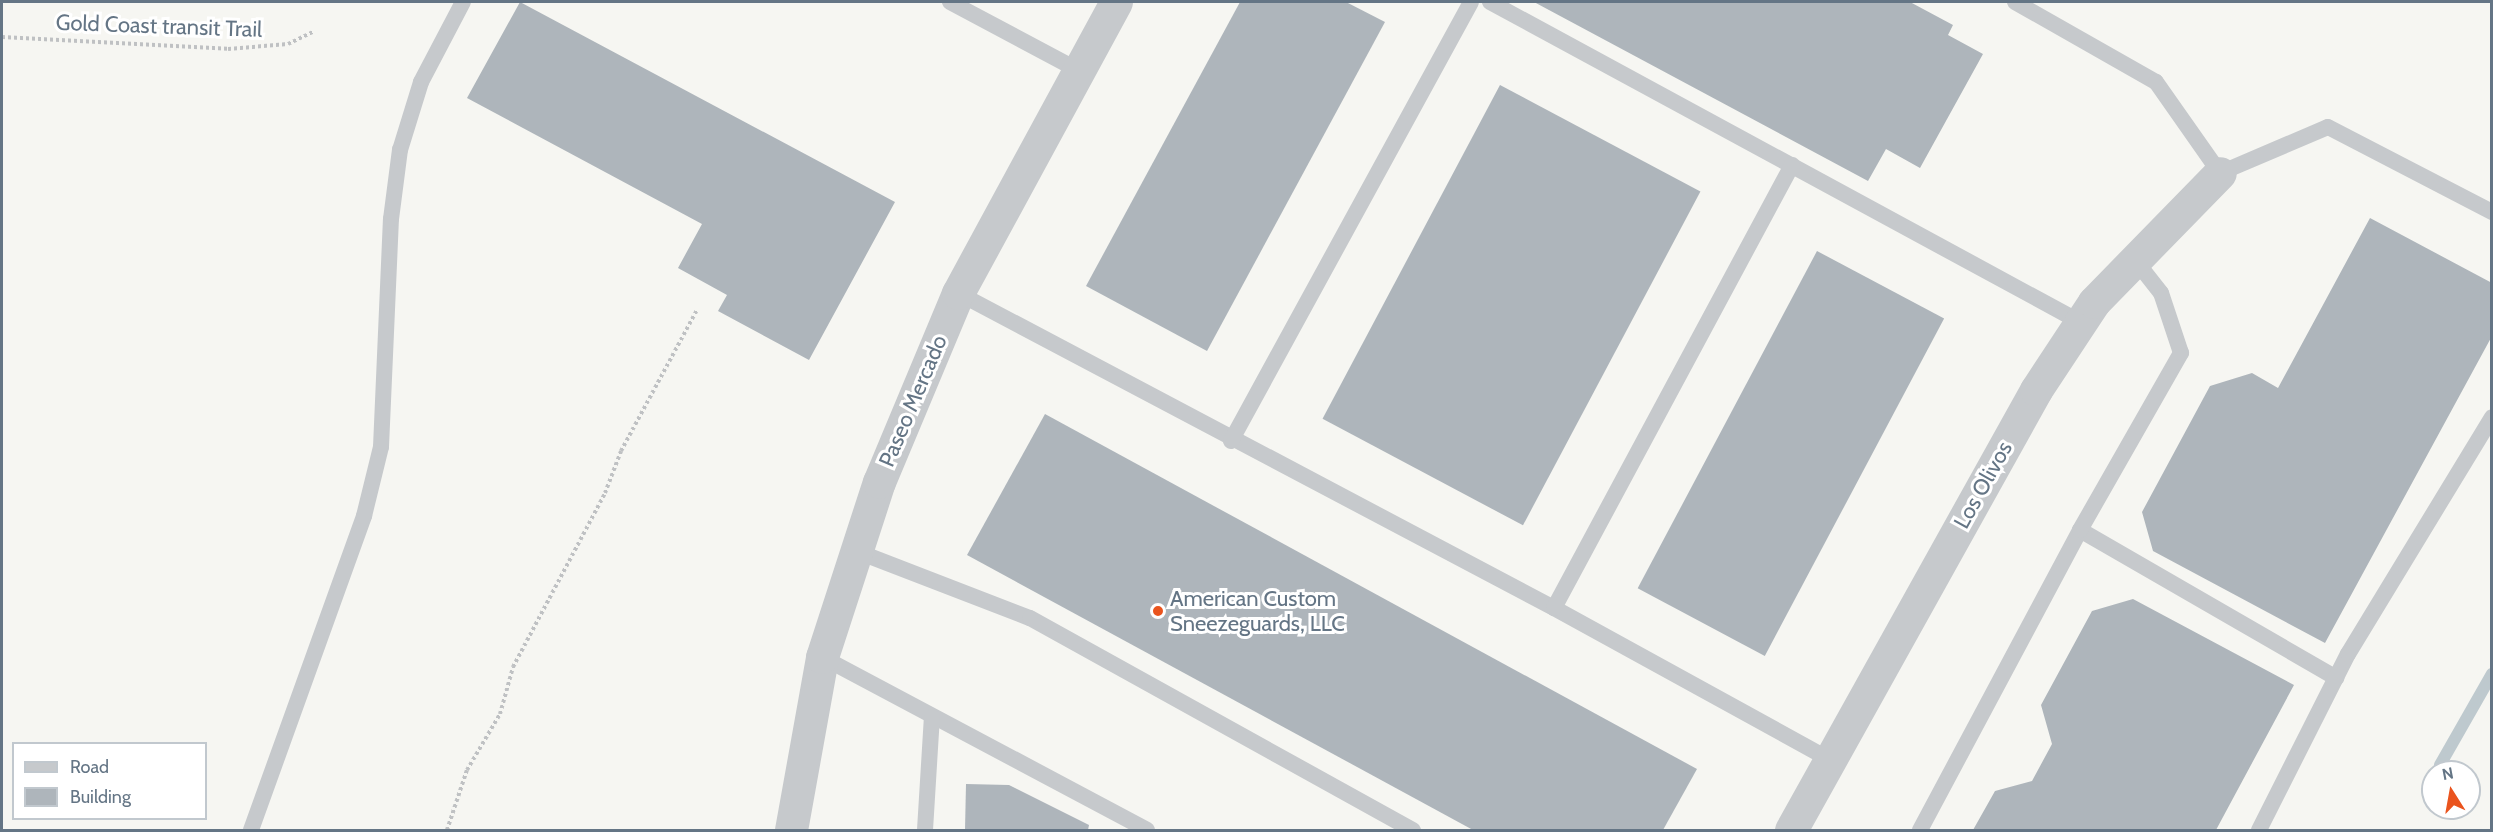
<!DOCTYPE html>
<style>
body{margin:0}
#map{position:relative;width:2493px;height:832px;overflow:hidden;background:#f6f6f2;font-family:Cabin,sans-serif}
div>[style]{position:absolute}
.stream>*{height:12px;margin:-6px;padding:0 6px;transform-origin:6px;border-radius:6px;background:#bec9ce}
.building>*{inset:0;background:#aeb5bb;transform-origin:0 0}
.path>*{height:4px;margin-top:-2px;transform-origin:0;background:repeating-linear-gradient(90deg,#bfc1c3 0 3px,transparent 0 6px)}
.lane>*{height:16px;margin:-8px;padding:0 8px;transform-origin:8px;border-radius:8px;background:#c6c9cc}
.street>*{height:33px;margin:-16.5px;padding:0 16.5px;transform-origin:16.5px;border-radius:16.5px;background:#c6c9cc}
.dots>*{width:16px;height:16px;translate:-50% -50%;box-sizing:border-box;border:3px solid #fff;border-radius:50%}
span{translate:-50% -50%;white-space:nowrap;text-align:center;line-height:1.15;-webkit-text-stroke:6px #fff;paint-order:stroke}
.street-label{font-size:22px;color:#647585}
.poi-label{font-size:22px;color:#647585}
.left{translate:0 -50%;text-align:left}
.frame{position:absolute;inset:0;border:3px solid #647585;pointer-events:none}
.legend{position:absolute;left:12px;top:742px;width:195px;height:78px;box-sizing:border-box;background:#fff;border:2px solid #c1c8ce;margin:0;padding:8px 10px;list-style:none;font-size:18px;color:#647585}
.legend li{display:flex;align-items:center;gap:12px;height:30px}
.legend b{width:30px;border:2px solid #c1c8ce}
.north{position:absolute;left:2421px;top:760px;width:60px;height:60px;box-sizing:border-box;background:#fff;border:2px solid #c1c8ce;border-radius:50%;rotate:349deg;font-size:16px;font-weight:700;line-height:24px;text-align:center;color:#647585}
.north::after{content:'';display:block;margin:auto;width:21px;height:27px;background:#ea541e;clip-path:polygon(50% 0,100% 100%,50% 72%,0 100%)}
</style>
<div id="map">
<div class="stream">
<div style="left:2440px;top:765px;width:105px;rotate:-60.3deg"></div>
</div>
<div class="building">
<div style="clip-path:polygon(520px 2px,895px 202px,809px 360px,718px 311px,727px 295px,678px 268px,702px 224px,467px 98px)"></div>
<div style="clip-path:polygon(1240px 2px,1346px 2px,1385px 22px,1207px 351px,1086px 286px)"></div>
<div style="clip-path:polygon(1534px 2px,1910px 2px,1953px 25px,1948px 35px,1983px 54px,1920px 168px,1886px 149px,1868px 181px)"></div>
<div style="left:1500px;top:85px;width:227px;height:378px;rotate:28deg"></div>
<div style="clip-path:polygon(2370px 218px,2492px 283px,2492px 336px,2325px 643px,2153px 551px,2142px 512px,2210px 386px,2252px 373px,2278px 388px)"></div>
<div style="left:1817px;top:251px;width:144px;height:382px;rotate:28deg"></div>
<div style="clip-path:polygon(1045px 414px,1697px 769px,1663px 830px,1473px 830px,967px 555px)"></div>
<div style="clip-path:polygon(2133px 599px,2294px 685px,2216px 830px,1973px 830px,1995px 791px,2032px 781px,2052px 744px,2041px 705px,2092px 611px)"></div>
<div style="clip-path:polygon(966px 784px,1009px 785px,1089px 825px,1088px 830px,965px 830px)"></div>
</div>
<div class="path">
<div style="left:2px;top:37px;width:226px;rotate:3deg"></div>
<div style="left:228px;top:49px;width:60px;rotate:-4.8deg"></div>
<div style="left:288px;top:44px;width:28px;rotate:-26deg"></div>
<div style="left:447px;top:830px;width:63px;rotate:-71.6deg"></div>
<div style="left:467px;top:770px;width:65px;rotate:-59.5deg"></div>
<div style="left:500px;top:714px;width:49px;rotate:-74.5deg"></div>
<div style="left:513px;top:667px;width:197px;rotate:-62.1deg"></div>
<div style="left:605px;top:493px;width:45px;rotate:-69.1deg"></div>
<div style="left:621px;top:451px;width:160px;rotate:-61.7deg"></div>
</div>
<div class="lane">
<div style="left:950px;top:2px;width:145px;rotate:28deg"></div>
<div style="left:1490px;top:2px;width:671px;rotate:28.47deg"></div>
<div style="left:2015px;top:2px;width:162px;rotate:29.6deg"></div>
<div style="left:2156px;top:82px;width:111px;rotate:54.9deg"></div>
<div style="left:2220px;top:173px;width:117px;rotate:-23.1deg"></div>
<div style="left:2328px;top:127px;width:185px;rotate:27.4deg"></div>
<div style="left:958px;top:293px;width:674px;rotate:27.86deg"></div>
<div style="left:1554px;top:608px;width:316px;rotate:28.8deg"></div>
<div style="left:1231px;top:441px;width:500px;rotate:-61.33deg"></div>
<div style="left:2080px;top:530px;width:296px;rotate:30deg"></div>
<div style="left:856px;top:551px;width:186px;rotate:21.1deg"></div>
<div style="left:1030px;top:618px;width:438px;rotate:29deg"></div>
<div style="left:1554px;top:608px;width:503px;rotate:-61.75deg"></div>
<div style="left:822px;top:657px;width:368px;rotate:28deg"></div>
<div style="left:251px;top:830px;width:334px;rotate:-70.2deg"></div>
<div style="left:364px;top:516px;width:71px;rotate:-76.2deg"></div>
<div style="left:381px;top:447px;width:228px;rotate:-87.5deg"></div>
<div style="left:391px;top:219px;width:70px;rotate:-82.6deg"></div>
<div style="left:400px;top:150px;width:71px;rotate:-72.8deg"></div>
<div style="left:421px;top:82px;width:90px;rotate:-62.3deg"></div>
<div style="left:925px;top:830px;width:113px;rotate:-86.5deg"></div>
<div style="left:1920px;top:830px;width:340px;rotate:-61.9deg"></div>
<div style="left:2080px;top:530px;width:204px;rotate:-60.3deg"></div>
<div style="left:2181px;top:353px;width:63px;rotate:-108.4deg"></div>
<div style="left:2161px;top:293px;width:42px;rotate:-128.2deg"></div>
<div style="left:2259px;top:830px;width:197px;rotate:-63.2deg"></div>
<div style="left:2348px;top:654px;width:277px;rotate:-58.7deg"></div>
</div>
<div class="street">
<div style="left:791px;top:830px;width:176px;rotate:-79.8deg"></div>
<div style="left:822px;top:657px;width:184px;rotate:-72deg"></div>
<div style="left:879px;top:482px;width:205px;rotate:-67.3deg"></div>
<div style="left:958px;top:293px;width:331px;rotate:-61.5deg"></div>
<div style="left:1791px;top:830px;width:504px;rotate:-60.89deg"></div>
<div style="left:2036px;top:390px;width:105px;rotate:-56.6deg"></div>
<div style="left:2094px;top:302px;width:180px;rotate:-45.7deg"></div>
</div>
<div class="dots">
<div style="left:1158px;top:611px;background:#ea541e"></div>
</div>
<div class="street-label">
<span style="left:159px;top:26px;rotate:2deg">Gold Coast transit Trail</span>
<span style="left:913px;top:401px;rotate:-67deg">Paseo Mercado</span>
<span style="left:1983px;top:485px;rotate:-61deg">Los Olivos</span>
</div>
<div class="poi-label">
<span class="left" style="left:1170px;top:611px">American Custom<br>Sneezeguards, LLC</span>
</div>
<div class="frame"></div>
<ul class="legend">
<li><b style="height:8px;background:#c6c9cc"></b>Road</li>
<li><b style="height:16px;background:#aeb5bb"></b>Building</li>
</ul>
<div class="north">N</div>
</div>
